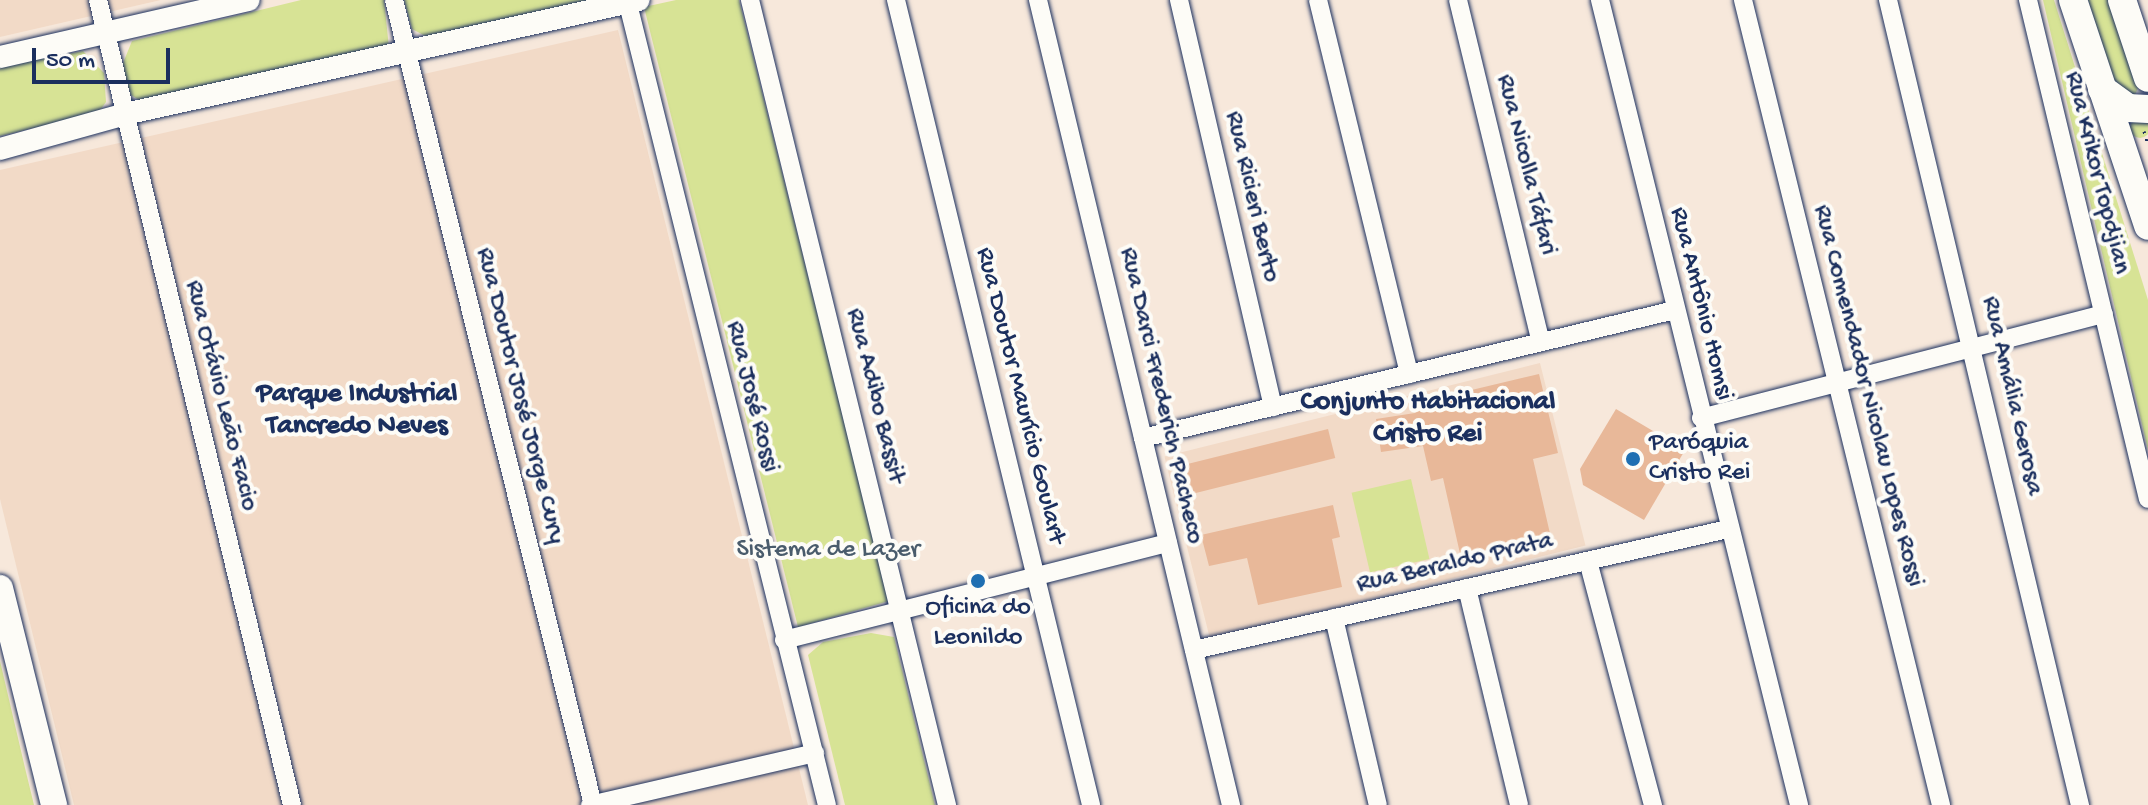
<!DOCTYPE html>
<meta charset="utf-8">
<style>
body{margin:0}
#map{position:relative;width:2148px;height:805px;overflow:hidden;background:#f7e8db;font-family:"Gochi Hand",sans-serif}
div>[style]{position:absolute}
.built>*{inset:0;background:#f2dac7;transform-origin:0 0}
.green>*{inset:0;background:#d7e395;transform-origin:0 0}
.round{border-radius:50%}
.building>*{inset:0;background:#e8b899;transform-origin:0 0}
.path>*{height:3px;margin-top:-1.5px;transform-origin:0;background:repeating-linear-gradient(90deg,#1b2f5e 0 2px,transparent 0 8px)}
.roads{filter:drop-shadow(0 0 2px #1b2f5e) drop-shadow(0 0 2px #1b2f5e)}
.minor>*{height:18px;margin:-9px;padding:0 9px;transform-origin:9px;border-radius:9px;background:#fdfcf7}
.tertiary>*{height:22px;margin:-11px;padding:0 11px;transform-origin:11px;border-radius:11px;background:#fdfcf7}
.secondary>*{height:26px;margin:-13px;padding:0 13px;transform-origin:13px;border-radius:13px;background:#fdfcf7}
.primary>*{height:28px;margin:-14px;padding:0 14px;transform-origin:14px;border-radius:14px;background:#fdfcf7}
.dots>*{width:22px;height:22px;translate:-50% -50%;box-sizing:border-box;border:4px solid #fdfcf7;border-radius:50%}
span{translate:-50% -50%;white-space:nowrap;text-align:center;line-height:1.15;-webkit-text-stroke:8px #fdfcf7;paint-order:stroke}
.street-label{font-size:26px;color:#1b2f5e}
.poi-label{font-size:26px;color:#1b2f5e}
.left{translate:0 -50%;text-align:left}
.park-label{font-size:26px;color:#4a5c6c}
.neighbourhood-label{font-size:28px;color:#1b2f5e;font-weight:700}
.scale{position:absolute;left:32px;top:48px;width:138px;height:36px;box-sizing:border-box;border:4px solid #1b2f5e;border-top:0;padding-left:10px;font-size:24px;line-height:28px;white-space:nowrap;color:#1b2f5e;-webkit-text-stroke:6px #fdfcf7;paint-order:stroke}
</style>
<div id="map">
<div class="built">
<div style="clip-path:polygon(0 0,161px 0,0 37px)"></div>
<div style="clip-path:polygon(618px 30px,808px 805px,74px 805px,0 499px,0 170px)"></div>
<div style="left:1540px;top:363px;width:188px;height:387px;rotate:76deg"></div>
</div>
<div class="green">
<div style="clip-path:polygon(301px 0,384px 0,389px 48px,144px 103px,131px 95px,121px 68px,132px 41px)"></div>
<div style="clip-path:polygon(404px 0,604px 0,431px 39px,412px 29px)"></div>
<div style="clip-path:polygon(676px 0,739px 0,889px 601px,798px 627px,644px 7px)"></div>
<div style="clip-path:polygon(2043px 0,2054px 0,2148px 300px,2148px 450px)"></div>
<div style="clip-path:polygon(2088px 0,2112px 0,2140px 83px,2135px 95px,2118px 93px)"></div>
<div style="clip-path:polygon(83px 51px,104px 73px,106px 102px,98px 113px,0 136px,0 67px)"></div>
<div class="round" style="left:2130px;top:118px;width:20px;height:20px"></div>
<div style="left:1411px;top:479px;width:82px;height:61px;rotate:77deg"></div>
<div style="clip-path:polygon(871px 633px,894px 637px,935px 805px,845px 805px,808px 655px,823px 642px)"></div>
<div style="clip-path:polygon(0 661px,25px 768px,34px 805px,0 805px)"></div>
</div>
<div class="building">
<div style="clip-path:polygon(1539px 374px,1558px 453px,1533px 459px,1551px 538px,1461px 558px,1443px 478px,1431px 481px,1423px 446px,1381px 452px,1376px 419px,1415px 413px,1413px 404px)"></div>
<div style="clip-path:polygon(1616px 409px,1685px 450px,1644px 520px,1583px 485px,1580px 469px)"></div>
<div style="left:1328px;top:429px;width:30px;height:150px;rotate:76deg"></div>
<div style="clip-path:polygon(1333px 505px,1340px 537px,1332px 539px,1342px 587px,1258px 605px,1247px 558px,1209px 566px,1201px 535px)"></div>
</div>
<div class="path">
<div style="left:2144px;top:131px;width:15px;rotate:74deg"></div>
</div>
<div class="roads">
<div class="minor">
<div style="left:98px;top:0;width:828px;rotate:76.45deg"></div>
<div style="left:394px;top:0;width:829px;rotate:76.11deg"></div>
<div style="left:627px;top:0;width:829px;rotate:76.05deg"></div>
<div style="left:750px;top:0;width:829px;rotate:76.25deg"></div>
<div style="left:896px;top:0;width:828px;rotate:76.38deg"></div>
<div style="left:1038px;top:0;width:828px;rotate:76.52deg"></div>
<div style="left:1179px;top:0;width:418px;rotate:77deg"></div>
<div style="left:1318px;top:0;width:385px;rotate:76.3deg"></div>
<div style="left:1458px;top:0;width:352px;rotate:76.4deg"></div>
<div style="left:1600px;top:0;width:829px;rotate:76.11deg"></div>
<div style="left:1743px;top:0;width:829px;rotate:76.18deg"></div>
<div style="left:1888px;top:0;width:828px;rotate:76.59deg"></div>
<div style="left:2028px;top:0;width:513px;rotate:76.48deg"></div>
<div style="left:1701px;top:418px;width:416px;rotate:-14.5deg"></div>
<div style="left:1143px;top:438px;width:547px;rotate:-13.53deg"></div>
<div style="left:1588px;top:561px;width:253px;rotate:75.1deg"></div>
<div style="left:1467px;top:588px;width:223px;rotate:76.5deg"></div>
<div style="left:1334px;top:618px;width:192px;rotate:76.8deg"></div>
<div style="left:784px;top:640px;width:396px;rotate:-14.2deg"></div>
<div style="left:1194px;top:650px;width:548px;rotate:-12.77deg"></div>
<div style="left:590px;top:805px;width:231px;rotate:-13deg"></div>
</div>
<div class="tertiary">
<div style="left:0;top:57px;width:255px;rotate:-12.9deg"></div>
<div style="left:0;top:149px;width:130px;rotate:-15.6deg"></div>
<div style="left:125px;top:114px;width:526px;rotate:-12.51deg"></div>
</div>
<div class="secondary">
<div style="left:0;top:588px;width:224px;rotate:76deg"></div>
</div>
<div class="primary">
<div style="left:2073px;top:0;width:238px;rotate:71.6deg"></div>
<div style="left:2122px;top:0;width:82px;rotate:71.6deg"></div>
<div style="left:2102px;top:89px;width:32px;rotate:36deg"></div>
<div style="left:2128px;top:108px;width:20px;rotate:3deg"></div>
</div>
</div>
<div class="dots">
<div style="left:1633px;top:459px;background:#1f6fb2"></div>
<div style="left:978px;top:581px;background:#1f6fb2"></div>
</div>
<div class="street-label">
<span style="left:1525px;top:165px;rotate:76deg">Rua Nicolla Táfari</span>
<span style="left:2096px;top:173px;rotate:76deg">Rua Krikor Topdjian</span>
<span style="left:1251px;top:197px;rotate:77deg">Rua Ricieri Berto</span>
<span style="left:1700px;top:304px;rotate:76deg">Rua Antônio Homsi</span>
<span style="left:220px;top:396px;rotate:76deg">Rua Otávio Leão Facio</span>
<span style="left:519px;top:396px;rotate:76deg">Rua Doutor José Jorge Cury</span>
<span style="left:874px;top:396px;rotate:76deg">Rua Adibo Bassit</span>
<span style="left:1019px;top:396px;rotate:76deg">Rua Doutor Maurício Goulart</span>
<span style="left:1160px;top:396px;rotate:77deg">Rua Darci Frederich Pacheco</span>
<span style="left:1867px;top:396px;rotate:76deg">Rua Comendador Nicolau Lopes Rossi</span>
<span style="left:2011px;top:396px;rotate:77deg">Rua Amália Gerosa</span>
<span style="left:751px;top:397px;rotate:76deg">Rua José Rossi</span>
<span style="left:1455px;top:564px;rotate:-13deg">Rua Beraldo Prata</span>
</div>
<div class="poi-label">
<span class="left" style="left:1649px;top:459px">Paróquia<br>Cristo Rei</span>
<span style="left:978px;top:624px">Oficina do<br>Leonildo</span>
</div>
<div class="park-label">
<span style="left:828px;top:551px">Sistema de Lazer</span>
</div>
<div class="neighbourhood-label">
<span style="left:357px;top:411px">Parque Industrial<br>Tancredo Neves</span>
<span style="left:1428px;top:419px">Conjunto Habitacional<br>Cristo Rei</span>
</div>
<div class="scale">50 m</div>
</div>
